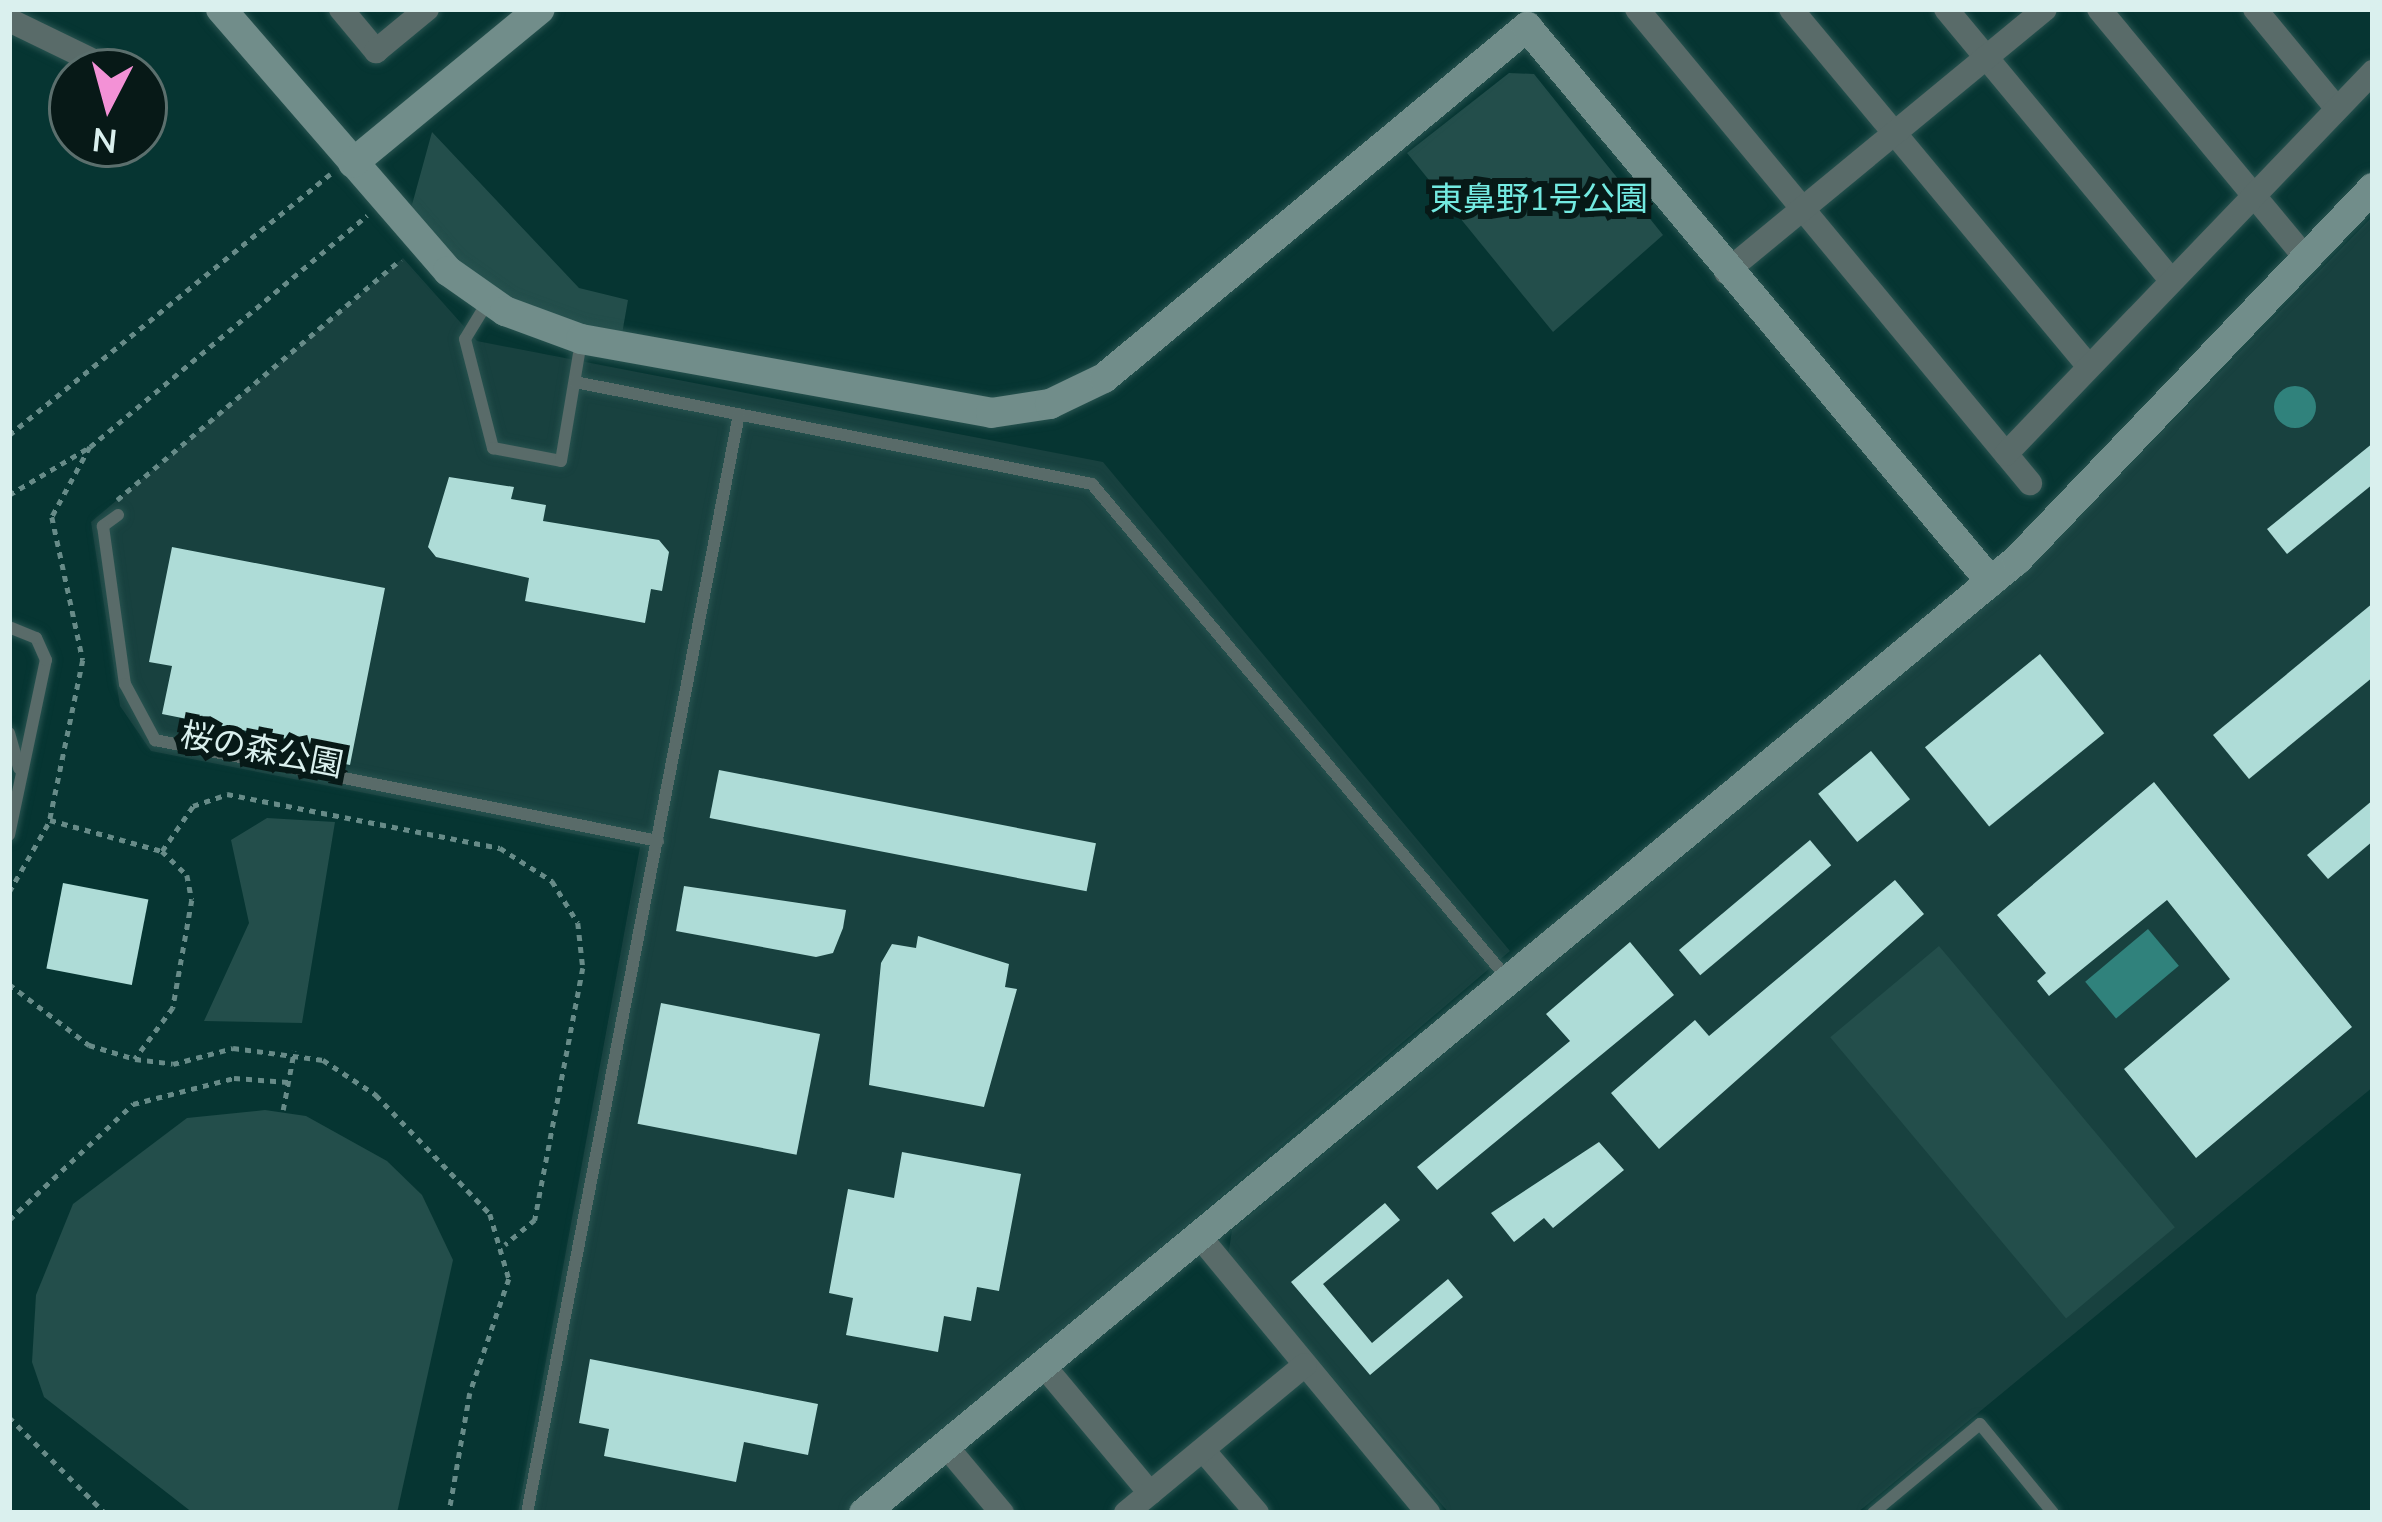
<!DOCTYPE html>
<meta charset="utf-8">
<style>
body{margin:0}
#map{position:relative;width:2382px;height:1522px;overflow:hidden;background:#063532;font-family:Mulish,"Noto Sans JP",sans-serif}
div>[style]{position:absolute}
.built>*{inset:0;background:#18413f}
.green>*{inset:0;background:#234e4b;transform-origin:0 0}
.water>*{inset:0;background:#30827c;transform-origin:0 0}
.round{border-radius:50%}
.building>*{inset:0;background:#aedcd7;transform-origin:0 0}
.path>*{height:4.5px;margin-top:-2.25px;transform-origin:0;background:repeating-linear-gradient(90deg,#678b88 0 6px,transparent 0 12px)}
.roads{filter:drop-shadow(0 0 3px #285350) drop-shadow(0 0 3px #285350)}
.lane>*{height:12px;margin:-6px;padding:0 6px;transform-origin:6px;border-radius:6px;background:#596b69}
.street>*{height:24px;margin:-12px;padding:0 12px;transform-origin:12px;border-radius:12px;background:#596b69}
.secondary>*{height:30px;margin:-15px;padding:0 15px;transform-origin:15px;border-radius:15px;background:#718d8a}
span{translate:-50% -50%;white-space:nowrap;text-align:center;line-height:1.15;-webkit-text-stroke:12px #071917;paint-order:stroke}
.park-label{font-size:33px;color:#73eae1}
.street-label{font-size:33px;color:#daf0ee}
.frame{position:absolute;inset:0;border:12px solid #daf0ee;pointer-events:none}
.north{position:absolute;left:48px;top:48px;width:120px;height:120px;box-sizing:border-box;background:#071917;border:3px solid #5b6f6d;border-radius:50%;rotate:186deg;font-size:33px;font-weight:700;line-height:48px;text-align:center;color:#daf0ee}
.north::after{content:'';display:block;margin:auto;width:42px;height:54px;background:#f391d6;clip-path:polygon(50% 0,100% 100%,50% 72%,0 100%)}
</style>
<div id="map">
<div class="built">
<div style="clip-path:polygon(2373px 216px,2373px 1087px,1857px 1513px,1449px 1513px,1228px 1256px,1232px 1230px,2024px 573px)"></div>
<div style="clip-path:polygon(403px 258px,477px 341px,1103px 462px,1510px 951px,849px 1513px,518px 1513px,640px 847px,151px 751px,120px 706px,91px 522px)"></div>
</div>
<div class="green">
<div style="clip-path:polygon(1509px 73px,1534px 74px,1663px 235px,1553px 332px,1407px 153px)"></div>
<div style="clip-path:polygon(432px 132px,579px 288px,628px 300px,622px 334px,550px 320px,472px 276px,410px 212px)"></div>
<div style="clip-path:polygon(267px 818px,335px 822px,302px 1023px,204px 1021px,249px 923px,231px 840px)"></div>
<div style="left:1939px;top:946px;width:367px;height:142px;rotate:50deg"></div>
<div style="clip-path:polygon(265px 1110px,306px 1116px,387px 1161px,422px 1195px,453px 1260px,397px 1513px,193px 1513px,44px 1397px,32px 1362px,36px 1295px,73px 1204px,187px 1118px)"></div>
</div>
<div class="water">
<div class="round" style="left:2274px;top:386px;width:42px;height:42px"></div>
<div style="left:2148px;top:929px;width:48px;height:82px;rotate:50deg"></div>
</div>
<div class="building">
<div style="clip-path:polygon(2373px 443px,2373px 484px,2287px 554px,2267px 529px)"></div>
<div style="clip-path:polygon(449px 477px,514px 487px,511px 499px,546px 505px,543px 521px,659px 540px,669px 552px,662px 591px,651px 589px,645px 623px,525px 601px,529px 578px,436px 557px,428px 547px)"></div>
<div style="clip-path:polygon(172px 547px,385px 588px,350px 765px,290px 753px,292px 740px,162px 714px,172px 666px,149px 662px)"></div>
<div style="clip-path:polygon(2373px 603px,2373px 677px,2249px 779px,2213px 735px)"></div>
<div style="left:2040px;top:654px;width:102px;height:148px;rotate:51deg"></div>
<div style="left:1871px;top:751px;width:62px;height:68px;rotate:51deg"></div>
<div style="left:719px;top:770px;width:384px;height:49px;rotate:11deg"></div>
<div style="clip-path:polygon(2154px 782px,2352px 1027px,2196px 1158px,2124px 1069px,2230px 979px,2167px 900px,2049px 996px,2037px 981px,2046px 973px,1997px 915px)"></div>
<div style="clip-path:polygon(2373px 800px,2373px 841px,2328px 879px,2307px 855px)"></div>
<div style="left:1810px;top:840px;width:33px;height:171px;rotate:50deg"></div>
<div style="clip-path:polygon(1895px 880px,1924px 914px,1659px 1149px,1611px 1093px,1695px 1020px,1709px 1036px)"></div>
<div style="left:63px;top:883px;width:87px;height:87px;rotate:11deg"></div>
<div style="clip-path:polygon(684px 886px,846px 910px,843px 928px,833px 953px,816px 957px,676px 931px)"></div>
<div style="clip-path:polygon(918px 936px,1009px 964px,1005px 987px,1017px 989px,984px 1107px,869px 1085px,881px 963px,892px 944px,916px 948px)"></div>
<div style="clip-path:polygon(1630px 942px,1674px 995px,1437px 1190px,1417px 1167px,1570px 1041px,1546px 1014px)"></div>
<div style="left:661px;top:1003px;width:162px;height:123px;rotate:11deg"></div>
<div style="clip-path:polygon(1599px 1142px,1624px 1170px,1553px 1228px,1544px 1218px,1514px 1242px,1491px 1213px)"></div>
<div style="clip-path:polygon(902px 1152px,1021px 1174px,999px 1291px,977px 1287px,971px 1321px,944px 1316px,938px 1352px,846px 1335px,853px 1298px,829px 1293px,848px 1189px,894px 1198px)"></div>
<div style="clip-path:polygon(1385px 1203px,1400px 1220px,1323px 1284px,1372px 1343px,1448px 1279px,1463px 1297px,1370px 1375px,1291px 1282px)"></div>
<div style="clip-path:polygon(590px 1359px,818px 1404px,808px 1455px,744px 1442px,736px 1482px,604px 1456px,609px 1429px,579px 1423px)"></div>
</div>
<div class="path">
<div style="left:9px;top:435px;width:414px;rotate:-39.1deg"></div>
<div style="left:90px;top:447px;width:80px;rotate:118.5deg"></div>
<div style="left:52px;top:517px;width:146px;rotate:77.8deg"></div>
<div style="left:83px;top:660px;width:163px;rotate:101.7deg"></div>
<div style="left:50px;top:820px;width:116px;rotate:15.5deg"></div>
<div style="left:162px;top:851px;width:35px;rotate:44deg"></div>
<div style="left:187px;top:875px;width:25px;rotate:79deg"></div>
<div style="left:192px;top:900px;width:110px;rotate:100deg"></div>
<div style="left:173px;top:1008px;width:64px;rotate:126.7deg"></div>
<div style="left:9px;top:495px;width:94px;rotate:-30.7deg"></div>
<div style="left:90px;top:447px;width:361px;rotate:-39.9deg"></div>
<div style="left:117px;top:500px;width:372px;rotate:-40.3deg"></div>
<div style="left:162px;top:851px;width:55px;rotate:-55.4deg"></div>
<div style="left:193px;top:806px;width:36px;rotate:-19deg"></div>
<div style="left:227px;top:794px;width:278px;rotate:11.2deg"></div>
<div style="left:500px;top:848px;width:62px;rotate:32.4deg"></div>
<div style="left:552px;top:881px;width:49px;rotate:58.2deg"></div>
<div style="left:578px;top:923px;width:45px;rotate:83.7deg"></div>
<div style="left:583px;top:968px;width:257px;rotate:100.8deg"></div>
<div style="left:535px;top:1220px;width:39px;rotate:140deg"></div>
<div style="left:9px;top:892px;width:83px;rotate:-60.3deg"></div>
<div style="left:9px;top:984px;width:101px;rotate:37.3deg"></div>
<div style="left:89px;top:1045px;width:48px;rotate:16.9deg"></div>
<div style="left:135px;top:1059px;width:38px;rotate:7deg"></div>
<div style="left:173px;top:1064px;width:62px;rotate:-14.9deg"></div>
<div style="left:233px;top:1048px;width:91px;rotate:7.6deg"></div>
<div style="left:323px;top:1060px;width:64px;rotate:33.4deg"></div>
<div style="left:376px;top:1095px;width:165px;rotate:46.2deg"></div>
<div style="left:490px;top:1214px;width:68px;rotate:73.7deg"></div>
<div style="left:509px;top:1279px;width:120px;rotate:108.9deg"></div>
<div style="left:470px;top:1393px;width:122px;rotate:99.9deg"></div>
<div style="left:283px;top:1110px;width:60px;rotate:-79.4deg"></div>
<div style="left:9px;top:1220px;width:170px;rotate:-43.1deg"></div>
<div style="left:133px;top:1104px;width:104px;rotate:-14.4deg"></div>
<div style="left:234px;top:1078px;width:54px;rotate:4.2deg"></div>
<div style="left:9px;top:1253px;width:14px;rotate:90deg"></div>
<div style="left:9px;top:1417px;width:136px;rotate:45deg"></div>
</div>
<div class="roads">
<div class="lane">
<div style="left:487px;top:303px;width:42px;rotate:121.4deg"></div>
<div style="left:465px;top:339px;width:113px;rotate:75.6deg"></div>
<div style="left:493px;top:448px;width:69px;rotate:10.8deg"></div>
<div style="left:561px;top:461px;width:121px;rotate:-80.5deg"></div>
<div style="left:575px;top:382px;width:527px;rotate:11.16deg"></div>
<div style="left:1092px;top:484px;width:645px;rotate:49.97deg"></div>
<div style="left:118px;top:515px;width:19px;rotate:144deg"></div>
<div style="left:103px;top:526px;width:160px;rotate:82.1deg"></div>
<div style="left:125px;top:684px;width:64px;rotate:61.8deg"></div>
<div style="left:155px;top:740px;width:513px;rotate:11.35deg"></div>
<div style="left:9px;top:733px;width:37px;rotate:74deg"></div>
<div style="left:9px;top:835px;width:179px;rotate:-78.1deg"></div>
<div style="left:46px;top:660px;width:24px;rotate:-114deg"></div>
<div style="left:36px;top:638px;width:27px;rotate:-158deg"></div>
<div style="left:527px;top:1513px;width:1119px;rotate:-79.08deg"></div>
<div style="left:1873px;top:1513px;width:139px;rotate:-39.8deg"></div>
<div style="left:1980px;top:1424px;width:115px;rotate:50.6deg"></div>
</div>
<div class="street">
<div style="left:341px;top:9px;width:55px;rotate:50.2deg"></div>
<div style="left:376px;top:51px;width:66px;rotate:-39.5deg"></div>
<div style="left:1637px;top:9px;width:616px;rotate:50.34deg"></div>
<div style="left:1791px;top:9px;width:464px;rotate:50.2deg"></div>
<div style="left:1946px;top:9px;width:351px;rotate:50.3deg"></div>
<div style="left:2099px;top:9px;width:321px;rotate:50.3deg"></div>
<div style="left:2255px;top:9px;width:129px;rotate:50.6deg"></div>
<div style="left:9px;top:20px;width:114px;rotate:25.9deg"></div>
<div style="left:1726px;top:272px;width:413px;rotate:-39.5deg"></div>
<div style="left:2006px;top:454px;width:530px;rotate:-46.15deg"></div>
<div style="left:1200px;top:1237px;width:358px;rotate:50.4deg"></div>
<div style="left:1043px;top:1365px;width:167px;rotate:50.1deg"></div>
<div style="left:945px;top:1445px;width:89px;rotate:50deg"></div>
<div style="left:1203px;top:1450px;width:83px;rotate:49.4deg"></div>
<div style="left:1126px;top:1513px;width:232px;rotate:-39.6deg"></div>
</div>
<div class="secondary">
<div style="left:221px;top:9px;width:347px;rotate:49.1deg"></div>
<div style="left:448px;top:271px;width:70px;rotate:35.1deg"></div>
<div style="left:505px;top:311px;width:81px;rotate:20.2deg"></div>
<div style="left:581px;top:339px;width:417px;rotate:10.2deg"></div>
<div style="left:991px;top:413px;width:60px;rotate:-8.7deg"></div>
<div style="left:1050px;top:404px;width:60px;rotate:-25.7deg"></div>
<div style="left:1104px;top:378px;width:550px;rotate:-39.69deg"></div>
<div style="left:1527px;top:27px;width:723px;rotate:50.1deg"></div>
<div style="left:353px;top:163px;width:242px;rotate:-39.5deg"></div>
<div style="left:864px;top:1513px;width:1496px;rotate:-39.58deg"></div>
<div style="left:2017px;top:560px;width:515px;rotate:-46.26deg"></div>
</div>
</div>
<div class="park-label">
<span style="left:1539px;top:198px">東鼻野1号公園</span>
</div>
<div class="street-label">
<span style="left:262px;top:749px;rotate:11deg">桜の森公園</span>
</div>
<div class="frame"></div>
<div class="north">N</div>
</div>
